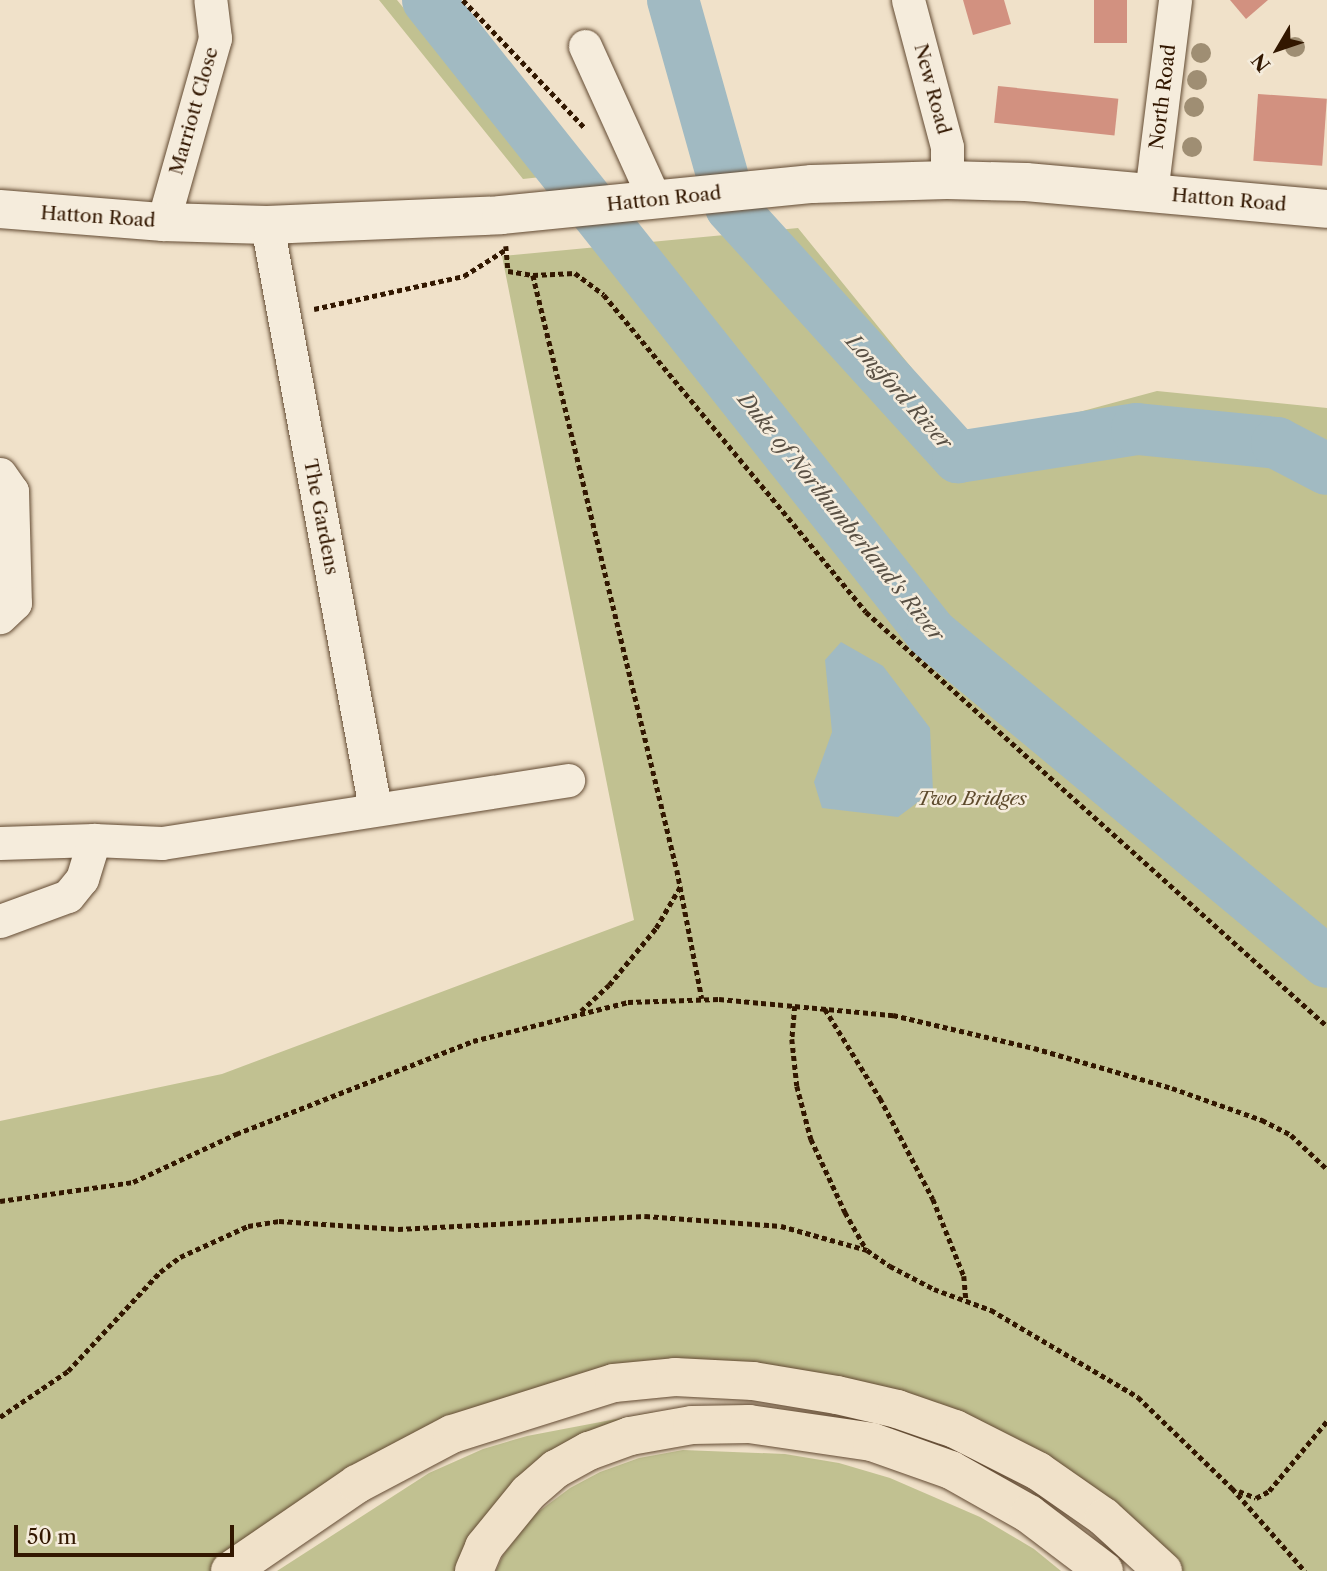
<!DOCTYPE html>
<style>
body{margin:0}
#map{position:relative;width:1327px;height:1571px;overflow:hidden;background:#f0e1c9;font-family:"Libre Caslon Text",serif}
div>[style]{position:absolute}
.green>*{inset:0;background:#c1c191}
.water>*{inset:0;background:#a1bac2}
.river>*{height:52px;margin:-26px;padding:0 26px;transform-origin:26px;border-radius:26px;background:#a1bac2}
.building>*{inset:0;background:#d29180;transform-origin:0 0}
.path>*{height:4.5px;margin-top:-2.25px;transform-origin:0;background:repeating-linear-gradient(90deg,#321700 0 5px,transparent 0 8.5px)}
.roads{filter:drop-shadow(0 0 2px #624a32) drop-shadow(0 0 2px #624a32)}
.minor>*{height:33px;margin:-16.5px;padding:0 16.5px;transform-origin:16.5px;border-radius:16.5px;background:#f5ecdc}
.tertiary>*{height:38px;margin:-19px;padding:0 19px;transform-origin:19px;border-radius:19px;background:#f5ecdc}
.trunk>*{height:38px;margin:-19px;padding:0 19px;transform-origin:19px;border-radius:19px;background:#f0e1c9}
.trees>*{width:20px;height:20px;margin:-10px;border-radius:50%;background:#9f8e73}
span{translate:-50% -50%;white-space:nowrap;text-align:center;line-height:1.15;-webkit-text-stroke:5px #f5ecdc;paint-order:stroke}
.street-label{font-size:19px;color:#321700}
.park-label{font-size:19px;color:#5d4a2c;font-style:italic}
.water-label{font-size:21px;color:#595044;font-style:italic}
.north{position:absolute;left:1243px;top:14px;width:70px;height:70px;-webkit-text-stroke:5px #f5ecdc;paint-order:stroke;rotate:231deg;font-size:19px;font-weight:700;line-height:28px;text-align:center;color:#321700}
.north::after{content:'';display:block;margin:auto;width:24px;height:32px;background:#321700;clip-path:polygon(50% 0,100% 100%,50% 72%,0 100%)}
.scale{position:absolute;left:14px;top:1525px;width:220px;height:32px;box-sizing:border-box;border:4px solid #321700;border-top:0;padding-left:9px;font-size:21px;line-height:24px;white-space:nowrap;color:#321700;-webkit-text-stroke:5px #f5ecdc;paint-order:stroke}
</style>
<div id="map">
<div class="green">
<div style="clip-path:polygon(379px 0,397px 0,502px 128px,550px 176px,523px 179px)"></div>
<div style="clip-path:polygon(798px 228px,971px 441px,1157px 391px,1327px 408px,1327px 1571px,1176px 1571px,913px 1404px,582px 1383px,219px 1571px,0 1571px,0 1121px,222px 1074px,634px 920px,502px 256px)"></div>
<div style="clip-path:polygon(653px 1412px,653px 1421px,579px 1446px,460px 1571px,277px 1571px,429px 1473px,483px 1449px,527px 1436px)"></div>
<div style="clip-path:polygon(683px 1450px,785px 1454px,839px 1463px,890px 1478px,980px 1517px,1034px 1549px,1061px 1571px,496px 1571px,503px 1555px,534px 1515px,570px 1488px,600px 1472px,639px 1458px)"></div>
</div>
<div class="water">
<div style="clip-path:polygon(841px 642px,883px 666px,930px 728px,933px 791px,898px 817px,822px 808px,814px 782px,832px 732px,825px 660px)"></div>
</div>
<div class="river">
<div style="left:428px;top:0;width:810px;rotate:51.52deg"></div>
<div style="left:932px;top:634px;width:513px;rotate:39.71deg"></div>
<div style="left:673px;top:0;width:215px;rotate:74.3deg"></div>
<div style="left:731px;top:207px;width:338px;rotate:47.8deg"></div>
<div style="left:958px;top:457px;width:181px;rotate:-8.9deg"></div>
<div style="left:1137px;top:429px;width:141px;rotate:5.7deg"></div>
<div style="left:1277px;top:443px;width:56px;rotate:27.5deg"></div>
</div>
<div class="building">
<div style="clip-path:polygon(963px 0,1004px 0,1011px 24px,973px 35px)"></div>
<div style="left:1094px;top:0;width:33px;height:43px"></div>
<div style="clip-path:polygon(1230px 0,1268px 0,1246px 19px)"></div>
<div style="left:998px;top:86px;width:121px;height:37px;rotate:6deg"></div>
<div style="left:1258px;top:94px;width:69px;height:67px;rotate:4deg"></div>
</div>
<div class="path">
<div style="left:463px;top:0;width:178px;rotate:46.4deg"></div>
<div style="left:506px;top:246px;width:25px;rotate:85deg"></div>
<div style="left:508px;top:271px;width:25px;rotate:9deg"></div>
<div style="left:533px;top:275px;width:42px;rotate:-2.7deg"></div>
<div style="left:575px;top:273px;width:36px;rotate:37deg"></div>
<div style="left:604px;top:295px;width:411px;rotate:50.4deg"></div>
<div style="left:866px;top:612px;width:620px;rotate:41.93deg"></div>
<div style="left:533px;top:275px;width:612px;rotate:76.4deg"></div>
<div style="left:677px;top:870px;width:131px;rotate:79deg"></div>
<div style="left:314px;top:309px;width:154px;rotate:-12.4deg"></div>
<div style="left:464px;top:276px;width:49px;rotate:-32.4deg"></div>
<div style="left:795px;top:1006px;width:33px;rotate:95deg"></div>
<div style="left:792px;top:1039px;width:47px;rotate:83.9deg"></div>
<div style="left:797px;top:1086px;width:55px;rotate:75.2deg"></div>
<div style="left:811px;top:1139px;width:81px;rotate:65deg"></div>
<div style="left:845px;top:1212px;width:43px;rotate:60.4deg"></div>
<div style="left:825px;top:1009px;width:105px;rotate:58.3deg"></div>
<div style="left:880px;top:1098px;width:114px;rotate:62.3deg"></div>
<div style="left:933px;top:1199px;width:83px;rotate:68.1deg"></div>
<div style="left:964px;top:1276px;width:25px;rotate:85deg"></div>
<div style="left:581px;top:1011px;width:38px;rotate:-43deg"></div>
<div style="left:609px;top:985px;width:74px;rotate:-50.5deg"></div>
<div style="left:656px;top:928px;width:48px;rotate:-59.7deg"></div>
<div style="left:0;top:1201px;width:134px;rotate:-8.1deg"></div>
<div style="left:133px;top:1182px;width:114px;rotate:-25deg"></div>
<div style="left:236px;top:1134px;width:255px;rotate:-21.4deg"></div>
<div style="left:473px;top:1041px;width:160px;rotate:-14.1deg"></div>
<div style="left:628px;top:1002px;width:91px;rotate:-1.9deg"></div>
<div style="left:719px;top:999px;width:175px;rotate:5.3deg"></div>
<div style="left:893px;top:1015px;width:145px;rotate:13.2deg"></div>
<div style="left:1034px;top:1048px;width:144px;rotate:16.2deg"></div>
<div style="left:1172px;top:1088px;width:96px;rotate:19.6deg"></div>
<div style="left:1262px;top:1120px;width:33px;rotate:27deg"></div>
<div style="left:1291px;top:1135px;width:50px;rotate:43.4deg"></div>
<div style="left:0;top:1417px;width:82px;rotate:-34.1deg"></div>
<div style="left:68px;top:1371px;width:135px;rotate:-47.1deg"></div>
<div style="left:160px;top:1272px;width:25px;rotate:-37deg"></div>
<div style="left:180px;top:1257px;width:75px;rotate:-24.5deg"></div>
<div style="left:248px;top:1226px;width:31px;rotate:-9deg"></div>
<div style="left:279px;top:1221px;width:119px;rotate:3.8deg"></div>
<div style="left:398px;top:1229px;width:247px;rotate:-3deg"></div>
<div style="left:645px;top:1216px;width:136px;rotate:4.2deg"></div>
<div style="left:781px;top:1226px;width:89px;rotate:15.6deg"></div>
<div style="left:867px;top:1250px;width:28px;rotate:35deg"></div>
<div style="left:890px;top:1266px;width:50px;rotate:27.6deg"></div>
<div style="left:934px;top:1289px;width:61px;rotate:20.2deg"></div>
<div style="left:991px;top:1310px;width:171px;rotate:30.6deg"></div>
<div style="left:1138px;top:1397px;width:131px;rotate:44.1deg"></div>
<div style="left:1232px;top:1488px;width:111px;rotate:48.7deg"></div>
<div style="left:1239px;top:1491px;width:18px;rotate:22deg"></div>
<div style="left:1256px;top:1498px;width:15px;rotate:-28deg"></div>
<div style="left:1269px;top:1491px;width:91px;rotate:-50.4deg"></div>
</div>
<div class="roads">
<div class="minor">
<div style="left:908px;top:0;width:152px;rotate:75.1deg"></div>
<div style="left:947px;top:147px;width:33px;rotate:90deg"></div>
<div style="left:585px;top:46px;width:169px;rotate:65.6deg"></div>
<div style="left:1151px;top:193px;width:194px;rotate:-82.9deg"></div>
<div style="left:163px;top:222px;width:191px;rotate:-74.2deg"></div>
<div style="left:215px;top:38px;width:38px;rotate:-97deg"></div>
<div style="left:267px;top:225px;width:593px;rotate:79.51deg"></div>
<div style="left:0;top:474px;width:21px;rotate:55deg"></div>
<div style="left:12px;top:491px;width:112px;rotate:88.5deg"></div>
<div style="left:15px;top:603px;width:21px;rotate:137deg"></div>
<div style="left:0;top:843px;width:94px;rotate:-1.8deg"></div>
<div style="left:94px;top:840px;width:68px;rotate:2.5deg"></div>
<div style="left:162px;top:843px;width:411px;rotate:-8.8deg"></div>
<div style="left:0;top:921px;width:72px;rotate:-20.2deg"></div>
<div style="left:68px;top:896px;width:22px;rotate:-51deg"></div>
<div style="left:82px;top:879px;width:41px;rotate:-72.9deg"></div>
</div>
<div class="tertiary">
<div style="left:0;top:209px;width:164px;rotate:4.6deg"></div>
<div style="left:163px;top:222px;width:104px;rotate:1.7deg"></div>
<div style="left:267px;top:225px;width:234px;rotate:-2.4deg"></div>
<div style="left:501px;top:215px;width:313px;rotate:-5.7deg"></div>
<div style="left:812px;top:184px;width:135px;rotate:-1.7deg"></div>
<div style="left:947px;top:180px;width:79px;rotate:1.5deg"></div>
<div style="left:1026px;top:182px;width:302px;rotate:5.1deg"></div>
</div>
<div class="trunk">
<div style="left:230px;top:1571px;width:154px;rotate:-34.4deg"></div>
<div style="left:357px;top:1484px;width:107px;rotate:-27.8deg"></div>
<div style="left:452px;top:1434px;width:170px;rotate:-17.5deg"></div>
<div style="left:614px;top:1383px;width:61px;rotate:-5.6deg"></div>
<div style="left:675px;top:1377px;width:78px;rotate:2.9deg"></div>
<div style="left:753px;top:1381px;width:85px;rotate:9.5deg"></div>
<div style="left:837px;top:1395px;width:62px;rotate:13.1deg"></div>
<div style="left:897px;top:1409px;width:61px;rotate:19deg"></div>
<div style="left:955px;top:1429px;width:93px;rotate:26.8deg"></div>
<div style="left:1038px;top:1471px;width:80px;rotate:34.9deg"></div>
<div style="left:1104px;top:1517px;width:80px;rotate:42.5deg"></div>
<div style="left:474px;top:1571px;width:26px;rotate:-67deg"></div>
<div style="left:484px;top:1547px;width:70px;rotate:-50.8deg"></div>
<div style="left:528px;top:1493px;width:37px;rotate:-41deg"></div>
<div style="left:556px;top:1469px;width:38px;rotate:-29deg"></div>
<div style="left:589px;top:1451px;width:44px;rotate:-20.1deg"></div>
<div style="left:630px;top:1436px;width:63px;rotate:-10.1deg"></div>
<div style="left:692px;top:1425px;width:57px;rotate:-1deg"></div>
<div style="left:749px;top:1424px;width:124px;rotate:8.3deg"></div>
<div style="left:872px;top:1442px;width:84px;rotate:19.5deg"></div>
<div style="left:951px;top:1470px;width:90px;rotate:29.4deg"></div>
<div style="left:1029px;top:1514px;width:94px;rotate:37.2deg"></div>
</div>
</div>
<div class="trees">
<div style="left:1295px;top:47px"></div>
<div style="left:1201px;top:53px"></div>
<div style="left:1197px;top:80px"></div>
<div style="left:1194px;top:107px"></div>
<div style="left:1192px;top:147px"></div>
</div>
<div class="street-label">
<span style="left:932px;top:89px;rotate:75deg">New Road</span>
<span style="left:1163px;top:97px;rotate:-83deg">North Road</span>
<span style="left:194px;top:111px;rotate:-74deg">Marriott Close</span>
<span style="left:664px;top:199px;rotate:-6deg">Hatton Road</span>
<span style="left:1229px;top:200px;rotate:5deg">Hatton Road</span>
<span style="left:98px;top:217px;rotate:4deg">Hatton Road</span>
<span style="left:321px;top:517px;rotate:79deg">The Gardens</span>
</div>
<div class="park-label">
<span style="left:972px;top:799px">Two Bridges</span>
</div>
<div class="water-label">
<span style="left:899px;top:392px;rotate:48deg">Longford River</span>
<span style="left:841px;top:517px;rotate:51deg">Duke of Northumberland's River</span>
</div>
<div class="north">N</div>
<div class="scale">50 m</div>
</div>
